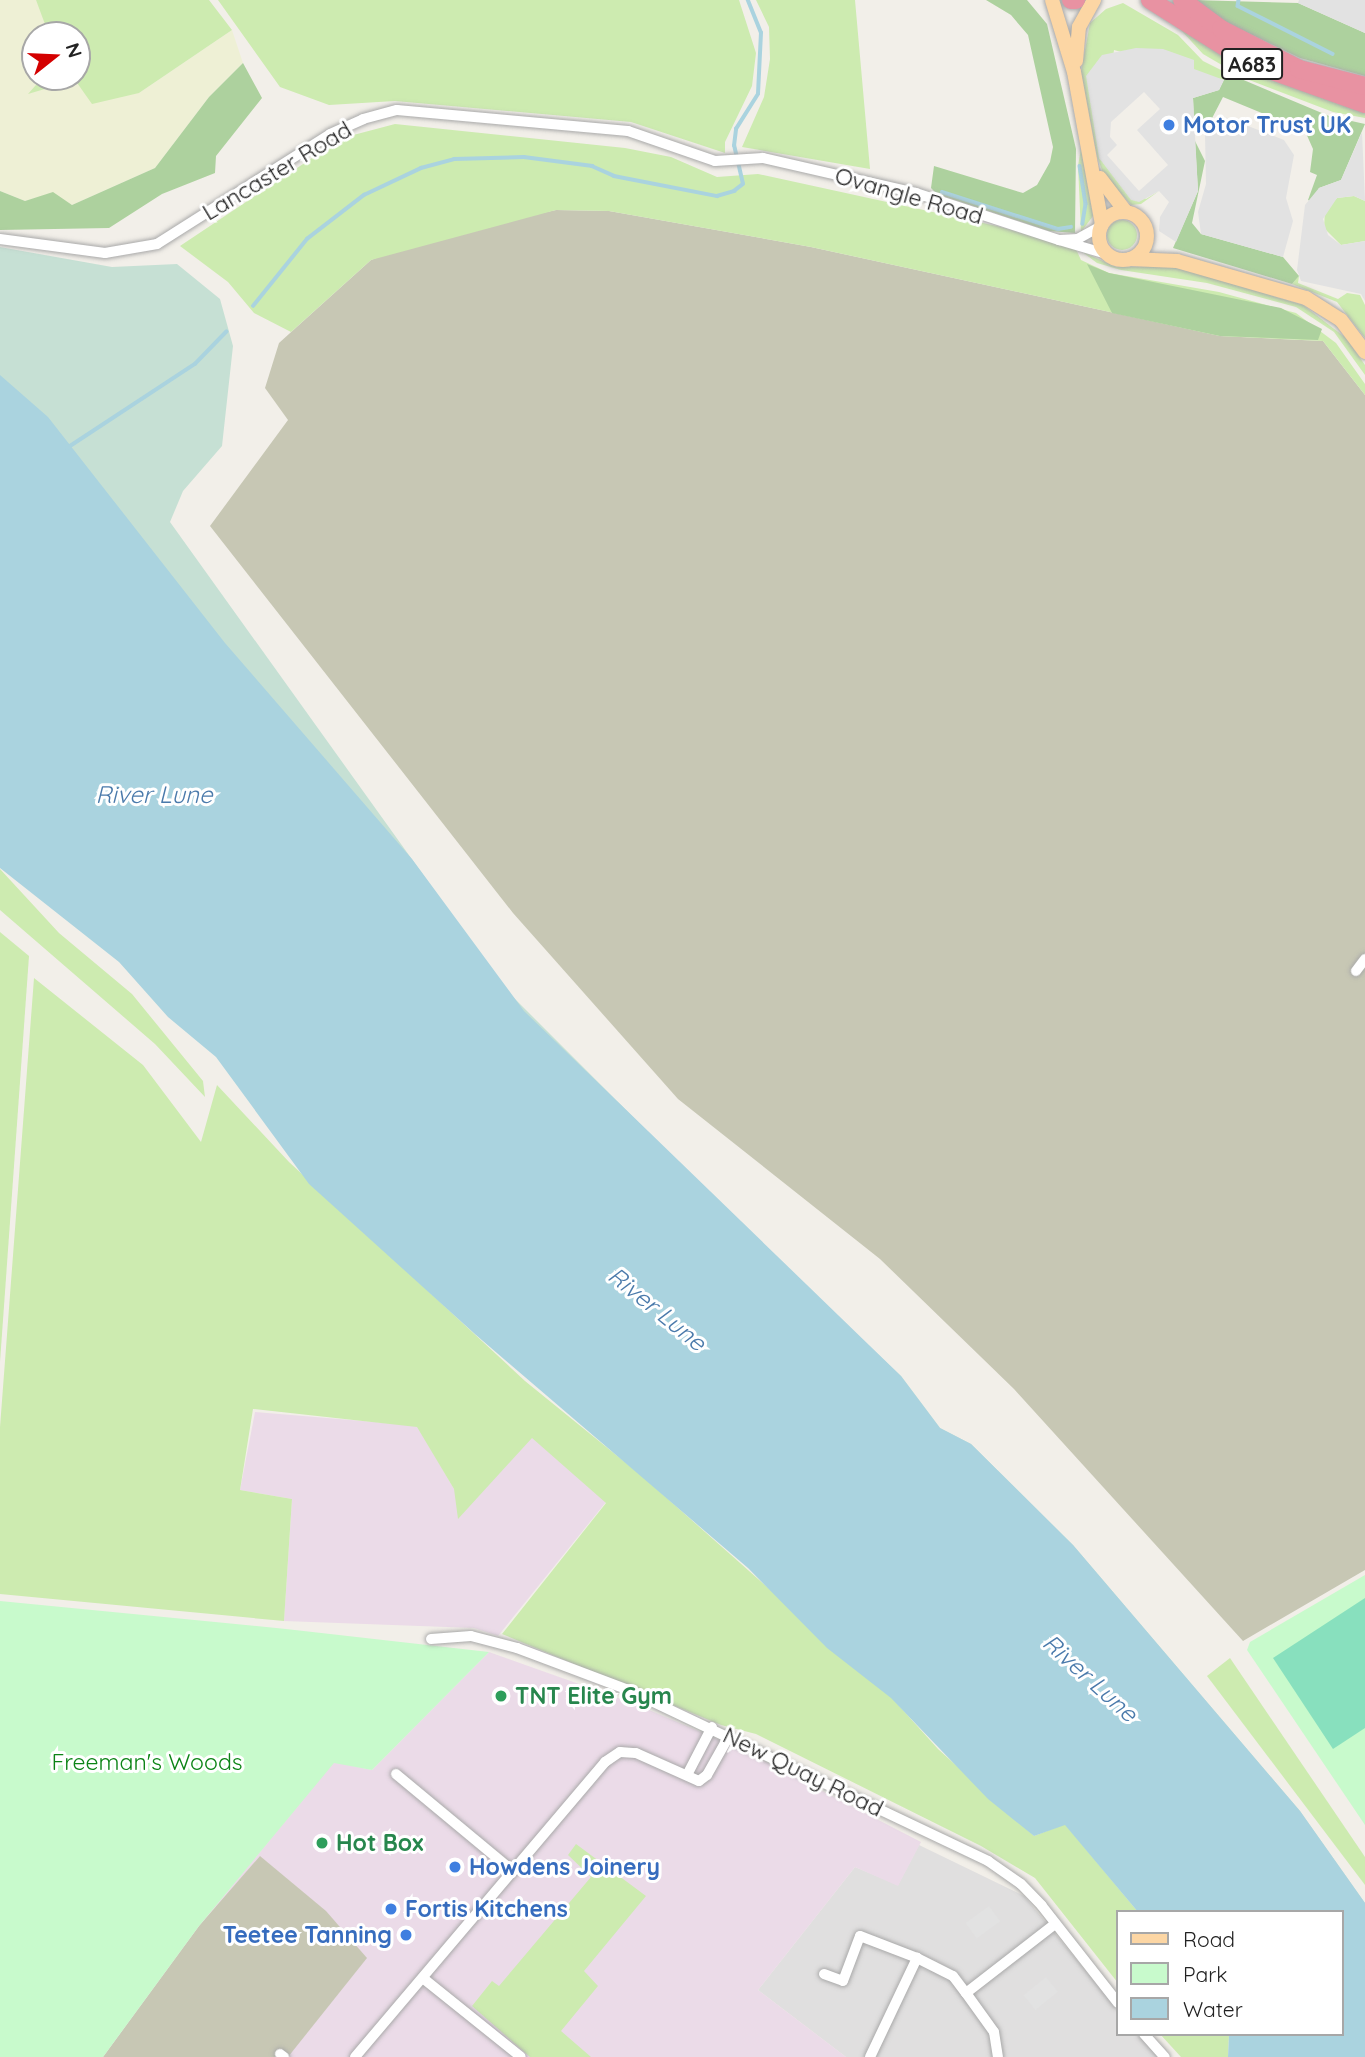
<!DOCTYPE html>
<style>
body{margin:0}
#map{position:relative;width:1365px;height:2057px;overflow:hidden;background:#f2efe9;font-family:Quicksand,sans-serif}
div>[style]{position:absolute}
.residential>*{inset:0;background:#e0dfdf}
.industrial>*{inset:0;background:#ebdbe8}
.construction>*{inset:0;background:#c7c7b4}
.farmland>*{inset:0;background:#eef0d5}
.grass>*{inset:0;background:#cdebb0}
.round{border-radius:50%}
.forest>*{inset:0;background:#add19e}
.wetland>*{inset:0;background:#c6e0d4}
.park>*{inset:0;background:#c8facc}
.pitch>*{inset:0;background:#88e0be}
.parking>*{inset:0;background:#e2e2e2;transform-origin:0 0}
.water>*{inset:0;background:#aad3df}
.stream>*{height:3.5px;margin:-1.75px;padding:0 1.75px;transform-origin:1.75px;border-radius:1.75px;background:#aad3df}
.roads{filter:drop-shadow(0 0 2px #a9a9a9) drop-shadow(0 0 2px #a9a9a9)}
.minor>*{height:10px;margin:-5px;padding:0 5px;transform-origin:5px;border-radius:5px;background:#fff}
.major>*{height:14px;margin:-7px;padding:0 7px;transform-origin:7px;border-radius:7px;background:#fcd6a4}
.major>.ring{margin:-7px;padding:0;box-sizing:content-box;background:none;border:14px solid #fcd6a4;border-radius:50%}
.highway>*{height:18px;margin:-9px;padding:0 9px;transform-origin:9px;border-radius:9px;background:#e892a2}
.dots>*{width:19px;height:19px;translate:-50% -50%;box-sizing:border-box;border:4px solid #fff;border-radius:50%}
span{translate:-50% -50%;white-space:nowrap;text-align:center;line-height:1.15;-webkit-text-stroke:6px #fff;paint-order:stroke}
.shield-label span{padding:2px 5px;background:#fff;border:2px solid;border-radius:5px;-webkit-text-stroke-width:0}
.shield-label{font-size:21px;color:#222;font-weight:700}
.shop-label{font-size:23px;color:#366cbe;font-weight:700}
.left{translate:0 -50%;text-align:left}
.right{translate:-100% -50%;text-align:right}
.street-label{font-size:23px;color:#222}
.leisure-label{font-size:23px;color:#27864d;font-weight:700}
.park-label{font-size:23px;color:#0c8416}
.water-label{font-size:24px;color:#4a7aab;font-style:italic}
.legend{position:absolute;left:1116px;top:1910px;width:228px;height:126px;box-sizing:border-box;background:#fff;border:2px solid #a7a7a7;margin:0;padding:9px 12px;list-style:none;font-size:21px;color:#222}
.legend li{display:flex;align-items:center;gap:14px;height:35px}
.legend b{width:35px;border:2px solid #a7a7a7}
.north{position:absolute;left:21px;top:21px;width:70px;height:70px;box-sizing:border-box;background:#fff;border:2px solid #a7a7a7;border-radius:50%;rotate:72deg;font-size:19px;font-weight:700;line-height:28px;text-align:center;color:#222}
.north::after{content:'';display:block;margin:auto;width:24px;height:32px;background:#d40000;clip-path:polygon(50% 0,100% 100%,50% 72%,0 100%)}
</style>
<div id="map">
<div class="residential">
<div style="clip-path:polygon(919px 1845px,1024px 1896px,1118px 2010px,1118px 2034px,1140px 2034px,1161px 2057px,846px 2057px,758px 1990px,855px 1867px,898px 1885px)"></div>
</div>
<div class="industrial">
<div style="clip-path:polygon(255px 1412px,411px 1425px,418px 1427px,454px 1489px,532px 1437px,606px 1502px,498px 1636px,474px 1628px,284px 1621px,292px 1499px,240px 1490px)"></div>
<div style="clip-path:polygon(489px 1652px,635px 1704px,743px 1750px,921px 1842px,898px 1886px,855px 1867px,758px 1990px,846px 2057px,103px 2057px,199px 1926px,334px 1762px,372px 1770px)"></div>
</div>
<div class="construction">
<div style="clip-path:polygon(556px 210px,609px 211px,811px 247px,1220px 336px,1323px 341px,1365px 395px,1365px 1570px,1243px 1641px,1014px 1389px,880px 1259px,678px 1099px,513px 913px,210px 526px,288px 420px,265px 388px,279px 343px,371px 260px,428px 238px)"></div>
<div style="clip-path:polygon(260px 1856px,326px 1911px,367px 1958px,288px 2057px,103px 2057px,199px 1926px)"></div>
</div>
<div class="farmland">
<div style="clip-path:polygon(0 0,36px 0,44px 16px,49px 35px,35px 35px,35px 77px,43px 77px,30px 93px,75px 80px,139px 93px,232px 30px,243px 63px,209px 97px,155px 168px,72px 205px,53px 193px,25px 201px,0 191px)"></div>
</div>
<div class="grass">
<div style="clip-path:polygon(36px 0,209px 0,232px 30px,139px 93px,92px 104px,75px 80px,28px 94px,43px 77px,77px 77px,77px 35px,49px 35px)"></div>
<div style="clip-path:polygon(218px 0,739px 0,756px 53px,752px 86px,725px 142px,725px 153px,631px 122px,395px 101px,329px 105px,280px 87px)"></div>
<div style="clip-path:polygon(756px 0,855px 0,870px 169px,742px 147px,764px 97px,770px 59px,769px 27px)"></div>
<div style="clip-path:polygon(1123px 3px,1178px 35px,1203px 61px,1227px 73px,1224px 80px,1114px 50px,1099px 158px,1146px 199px,1159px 191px,1141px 204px,1131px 205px,1103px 173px,1097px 156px,1081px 72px,1090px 23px,1106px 9px)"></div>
<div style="clip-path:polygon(1180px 29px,1275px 81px,1365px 111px,1365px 118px,1333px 112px,1244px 78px,1203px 54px)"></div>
<div style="clip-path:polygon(395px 124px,625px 148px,671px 157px,717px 177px,758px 174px,997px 226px,1076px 249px,1081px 260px,1109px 273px,1219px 292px,1296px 313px,1336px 343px,1365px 384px,1365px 395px,1323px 341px,1220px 336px,811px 247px,609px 211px,556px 210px,371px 260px,291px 332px,254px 313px,228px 282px,180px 246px,342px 138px)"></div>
<div style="clip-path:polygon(1081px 148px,1093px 216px,1081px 232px,1078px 166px)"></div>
<div style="clip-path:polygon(1354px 196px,1365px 201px,1365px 241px,1341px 245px,1324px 228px,1325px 211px,1337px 198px)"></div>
<div class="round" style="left:1107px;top:220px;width:30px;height:30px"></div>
<div style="clip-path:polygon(1081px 251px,1116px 267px,1172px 266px,1303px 305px,1346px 338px,1365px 365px,1365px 375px,1334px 332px,1296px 307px,1207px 283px,1121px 270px,1097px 263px)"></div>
<div style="clip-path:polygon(1299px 276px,1298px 283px,1338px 299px,1347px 293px,1360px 295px,1365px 305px,1365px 338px,1337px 302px,1292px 284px)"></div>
<div style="clip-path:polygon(0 869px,59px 933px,132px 994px,203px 1081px,205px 1097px,155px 1044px,0 910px)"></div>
<div style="clip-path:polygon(0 932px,29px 956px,0 1362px)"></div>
<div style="clip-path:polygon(34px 978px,143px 1065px,201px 1142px,217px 1085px,289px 1162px,525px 1381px,642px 1476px,892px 1698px,938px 1749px,1034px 1836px,1065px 1824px,1138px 1912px,1118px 1912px,1118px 1983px,1035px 1878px,981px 1846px,756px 1734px,721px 1725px,502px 1634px,606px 1503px,532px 1438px,458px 1519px,454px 1489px,417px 1427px,253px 1409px,240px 1490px,292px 1499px,284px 1621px,0 1594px,0 1427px)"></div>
<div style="clip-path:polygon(1230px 1658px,1365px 1857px,1365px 1885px,1207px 1676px)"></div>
<div style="clip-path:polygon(576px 1844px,646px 1896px,584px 1971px,598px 1986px,561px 2031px,591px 2057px,530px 2057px,472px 2006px,492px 1981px,499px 1986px,591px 1877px,568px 1855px)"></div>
<div style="clip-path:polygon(1160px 2034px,1229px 2034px,1228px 2057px,1181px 2057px)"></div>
</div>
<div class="forest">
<div style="clip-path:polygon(986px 0,1027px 0,1047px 24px,1076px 149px,1075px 233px,1049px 231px,937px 194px,931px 188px,934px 166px,1023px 193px,1037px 185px,1050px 162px,1053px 147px,1028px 35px,1011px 15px)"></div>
<div style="clip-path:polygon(1193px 0,1298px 3px,1365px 33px,1365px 76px,1300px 58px,1215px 17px)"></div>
<div style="clip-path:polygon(243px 63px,262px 98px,216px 156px,215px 173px,162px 194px,109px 228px,0 230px,0 191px,25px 201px,53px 192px,72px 205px,155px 168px,209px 97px)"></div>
<div style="clip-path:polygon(1227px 73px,1329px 116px,1365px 124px,1341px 180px,1319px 188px,1312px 202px,1308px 200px,1317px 175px,1310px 172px,1313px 149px,1305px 131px,1223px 97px,1208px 126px,1194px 121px,1193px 98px,1219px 90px)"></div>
<div style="clip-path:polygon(1195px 141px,1205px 161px,1192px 223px,1201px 234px,1283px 257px,1299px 276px,1292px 284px,1173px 248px,1198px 191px)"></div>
<div style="clip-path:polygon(1087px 264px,1109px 273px,1281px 308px,1322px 329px,1318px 340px,1220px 336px,1112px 313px)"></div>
</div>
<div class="wetland">
<div style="clip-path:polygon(0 247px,112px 267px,177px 264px,220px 299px,233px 346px,222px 446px,183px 491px,170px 522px,505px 989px,754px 1238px,901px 1376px,940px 1428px,971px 1444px,1073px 1545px,1300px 1811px,1365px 1903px,1342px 1912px,0 732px)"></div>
</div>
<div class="park">
<div style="clip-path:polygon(1365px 1575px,1365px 1825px,1247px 1650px,1250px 1642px)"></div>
<div style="clip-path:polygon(0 1601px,286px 1629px,489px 1652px,372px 1770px,334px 1763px,199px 1926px,103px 2057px,0 2057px)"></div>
</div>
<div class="pitch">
<div style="clip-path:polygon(1365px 1598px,1365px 1728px,1333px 1749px,1273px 1658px)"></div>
</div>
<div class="parking">
<div style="clip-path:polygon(1299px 0,1365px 0,1365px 33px,1298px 3px)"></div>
<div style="clip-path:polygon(evenodd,1136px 48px,1163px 49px,1194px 60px,1194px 69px,1224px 80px,1219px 90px,1193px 98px,1198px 191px,1176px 242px,1159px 231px,1160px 217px,1169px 202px,1159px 191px,1139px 202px,1131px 200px,1099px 158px,1086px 76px,1102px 55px,1136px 48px,1144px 92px,1160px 109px,1137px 130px,1168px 165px,1139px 191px,1107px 155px,1117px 145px,1110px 137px,1111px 122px,1144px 92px)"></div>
<div style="clip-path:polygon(1222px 116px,1284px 140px,1294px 155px,1286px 198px,1293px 221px,1283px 257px,1201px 234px,1198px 212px,1206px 184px,1205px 134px)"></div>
<div style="clip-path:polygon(1362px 132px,1365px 201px,1354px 196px,1337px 198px,1323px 219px,1328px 235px,1341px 245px,1365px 241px,1365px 301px,1361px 294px,1301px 281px,1297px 270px,1305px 205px,1319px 188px,1341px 180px)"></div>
<div style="left:989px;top:1906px;width:19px;height:29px;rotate:54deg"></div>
<div style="left:1046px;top:1977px;width:19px;height:29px;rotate:51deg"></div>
</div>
<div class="water">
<div style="clip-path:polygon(0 375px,48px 417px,225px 643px,412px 859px,524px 1011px,901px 1376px,940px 1428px,971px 1444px,1073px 1545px,1300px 1811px,1365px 1903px,1365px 2057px,1228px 2057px,1229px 2034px,1342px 2034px,1342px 1912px,1138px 1912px,1065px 1825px,1034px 1836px,988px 1799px,891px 1698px,827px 1648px,748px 1568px,476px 1335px,309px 1184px,216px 1057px,168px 1017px,119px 962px,0 868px)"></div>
</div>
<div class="stream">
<div style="left:1239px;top:0;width:6px;rotate:99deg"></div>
<div style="left:1238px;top:6px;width:106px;rotate:26.8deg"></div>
<div style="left:1080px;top:166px;width:38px;rotate:81deg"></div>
<div style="left:1086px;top:204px;width:20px;rotate:99deg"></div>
<div style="left:942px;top:192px;width:122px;rotate:17.7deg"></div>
<div style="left:1058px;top:229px;width:13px;rotate:-9deg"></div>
<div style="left:253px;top:306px;width:86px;rotate:-51.1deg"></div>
<div style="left:307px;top:239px;width:72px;rotate:-37.7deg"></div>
<div style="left:364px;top:195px;width:63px;rotate:-25.3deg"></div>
<div style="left:421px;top:168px;width:34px;rotate:-15deg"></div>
<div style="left:454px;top:159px;width:70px;rotate:-1.6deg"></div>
<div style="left:524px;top:157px;width:69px;rotate:7.5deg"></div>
<div style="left:592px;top:166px;width:24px;rotate:24deg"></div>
<div style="left:614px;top:176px;width:105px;rotate:11deg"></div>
<div style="left:717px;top:196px;width:18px;rotate:-16deg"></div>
<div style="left:734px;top:191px;width:11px;rotate:-38deg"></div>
<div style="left:743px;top:184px;width:39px;rotate:-103deg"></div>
<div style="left:734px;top:146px;width:17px;rotate:-83deg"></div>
<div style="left:736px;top:129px;width:41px;rotate:-57.8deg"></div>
<div style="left:758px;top:94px;width:61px;rotate:-87.2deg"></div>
<div style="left:761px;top:33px;width:35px;rotate:-112deg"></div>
<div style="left:67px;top:448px;width:153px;rotate:-33.3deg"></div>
<div style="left:195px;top:364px;width:45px;rotate:-45.9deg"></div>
</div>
<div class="roads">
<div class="minor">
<div style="left:1101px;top:226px;width:26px;rotate:151deg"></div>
<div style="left:1078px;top:239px;width:19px;rotate:177deg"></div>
<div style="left:1059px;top:240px;width:53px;rotate:16.4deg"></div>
<div style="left:0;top:239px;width:106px;rotate:7.6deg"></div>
<div style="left:105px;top:253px;width:53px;rotate:-9.8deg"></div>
<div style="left:157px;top:244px;width:205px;rotate:-32.4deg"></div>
<div style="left:330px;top:134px;width:36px;rotate:-24deg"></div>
<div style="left:363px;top:119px;width:35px;rotate:-15deg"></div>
<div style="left:397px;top:110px;width:232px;rotate:5.2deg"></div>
<div style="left:628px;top:131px;width:92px;rotate:19deg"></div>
<div style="left:715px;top:161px;width:48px;rotate:-3.6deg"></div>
<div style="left:763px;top:158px;width:157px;rotate:12.9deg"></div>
<div style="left:916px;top:193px;width:151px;rotate:18.2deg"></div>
<div style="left:1356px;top:971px;width:15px;rotate:-53deg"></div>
<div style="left:431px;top:1639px;width:40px;rotate:-4.3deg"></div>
<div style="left:471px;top:1636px;width:48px;rotate:14.6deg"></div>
<div style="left:517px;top:1648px;width:116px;rotate:20.6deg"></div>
<div style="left:626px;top:1689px;width:401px;rotate:25.4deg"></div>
<div style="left:988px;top:1861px;width:40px;rotate:34.9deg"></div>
<div style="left:1021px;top:1884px;width:30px;rotate:46deg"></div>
<div style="left:1042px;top:1906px;width:123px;rotate:51.9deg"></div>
<div style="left:396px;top:1774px;width:152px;rotate:39.7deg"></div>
<div style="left:687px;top:1775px;width:54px;rotate:-62.5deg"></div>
<div style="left:824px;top:1974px;width:20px;rotate:20deg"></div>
<div style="left:843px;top:1981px;width:48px;rotate:-69.3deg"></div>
<div style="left:860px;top:1936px;width:61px;rotate:21.1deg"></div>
<div style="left:424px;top:1979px;width:124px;rotate:38.8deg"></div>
<div style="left:966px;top:1993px;width:48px;rotate:54.3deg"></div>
<div style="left:994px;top:2032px;width:25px;rotate:81deg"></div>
<div style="left:1144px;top:2034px;width:31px;rotate:48deg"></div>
<div style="left:280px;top:2054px;width:5px;rotate:37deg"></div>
<div style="left:355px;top:2057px;width:387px;rotate:-49.7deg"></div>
<div style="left:605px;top:1762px;width:18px;rotate:-34deg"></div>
<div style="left:620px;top:1752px;width:16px;rotate:4deg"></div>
<div style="left:636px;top:1753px;width:69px;rotate:24deg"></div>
<div style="left:699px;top:1781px;width:10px;rotate:-37deg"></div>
<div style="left:707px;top:1775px;width:45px;rotate:-60.6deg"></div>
<div style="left:870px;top:2057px;width:110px;rotate:-64.6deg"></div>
<div style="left:917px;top:1958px;width:40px;rotate:26.6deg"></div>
<div style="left:953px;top:1976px;width:21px;rotate:53deg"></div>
<div style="left:966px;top:1993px;width:113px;rotate:-37.8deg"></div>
</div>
<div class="major">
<div style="left:1052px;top:0;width:75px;rotate:73deg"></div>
<div style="left:1074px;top:72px;width:155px;rotate:79.6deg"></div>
<div style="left:1076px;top:61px;width:34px;rotate:-85deg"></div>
<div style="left:1079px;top:27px;width:31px;rotate:-61deg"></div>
<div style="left:1100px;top:178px;width:43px;rotate:52.6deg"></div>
<div class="ring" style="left:1099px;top:212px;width:34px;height:34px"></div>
<div style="left:1130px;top:259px;width:47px;rotate:2.4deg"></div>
<div style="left:1177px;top:261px;width:134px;rotate:16deg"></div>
<div style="left:1306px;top:298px;width:41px;rotate:32.2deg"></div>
<div style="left:1341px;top:320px;width:40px;rotate:53deg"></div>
</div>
<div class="highway">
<div style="left:1071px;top:0;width:5px"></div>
<div style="left:1150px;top:0;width:118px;rotate:32.2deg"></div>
<div style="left:1250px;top:63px;width:122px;rotate:19.6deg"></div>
<div style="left:1182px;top:0;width:49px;rotate:36.6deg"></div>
<div style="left:1221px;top:29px;width:88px;rotate:27.1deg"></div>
<div style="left:1299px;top:69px;width:68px;rotate:14.4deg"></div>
</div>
</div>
<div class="dots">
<div style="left:1169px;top:125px;background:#3f7fe0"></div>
<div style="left:501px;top:1696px;background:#2e9e5b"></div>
<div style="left:322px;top:1843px;background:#2e9e5b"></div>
<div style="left:455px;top:1867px;background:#3f7fe0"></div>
<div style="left:391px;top:1909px;background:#3f7fe0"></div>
<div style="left:406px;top:1935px;background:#3f7fe0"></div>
</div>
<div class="shield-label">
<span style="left:1252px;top:64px">A683</span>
</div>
<div class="shop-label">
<span class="left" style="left:1183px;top:125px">Motor Trust UK</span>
<span class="left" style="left:469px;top:1867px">Howdens Joinery</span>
<span class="left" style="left:405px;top:1909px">Fortis Kitchens</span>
<span class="right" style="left:392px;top:1935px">Teetee Tanning</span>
</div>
<div class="street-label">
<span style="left:277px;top:171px;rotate:-31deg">Lancaster Road</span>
<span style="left:909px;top:196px;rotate:16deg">Ovangle Road</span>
<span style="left:803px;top:1772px;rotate:26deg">New Quay Road</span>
</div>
<div class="leisure-label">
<span class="left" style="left:515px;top:1696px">TNT Elite Gym</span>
<span class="left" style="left:336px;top:1843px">Hot Box</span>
</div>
<div class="park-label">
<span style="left:147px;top:1762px">Freeman's Woods</span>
</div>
<div class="water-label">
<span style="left:154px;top:795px">River Lune</span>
<span style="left:657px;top:1309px;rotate:39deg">River Lune</span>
<span style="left:1090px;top:1678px;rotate:42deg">River Lune</span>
</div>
<ul class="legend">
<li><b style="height:9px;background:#fcd6a4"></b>Road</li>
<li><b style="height:19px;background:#c8facc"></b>Park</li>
<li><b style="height:19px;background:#aad3df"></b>Water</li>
</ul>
<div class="north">N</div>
</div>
